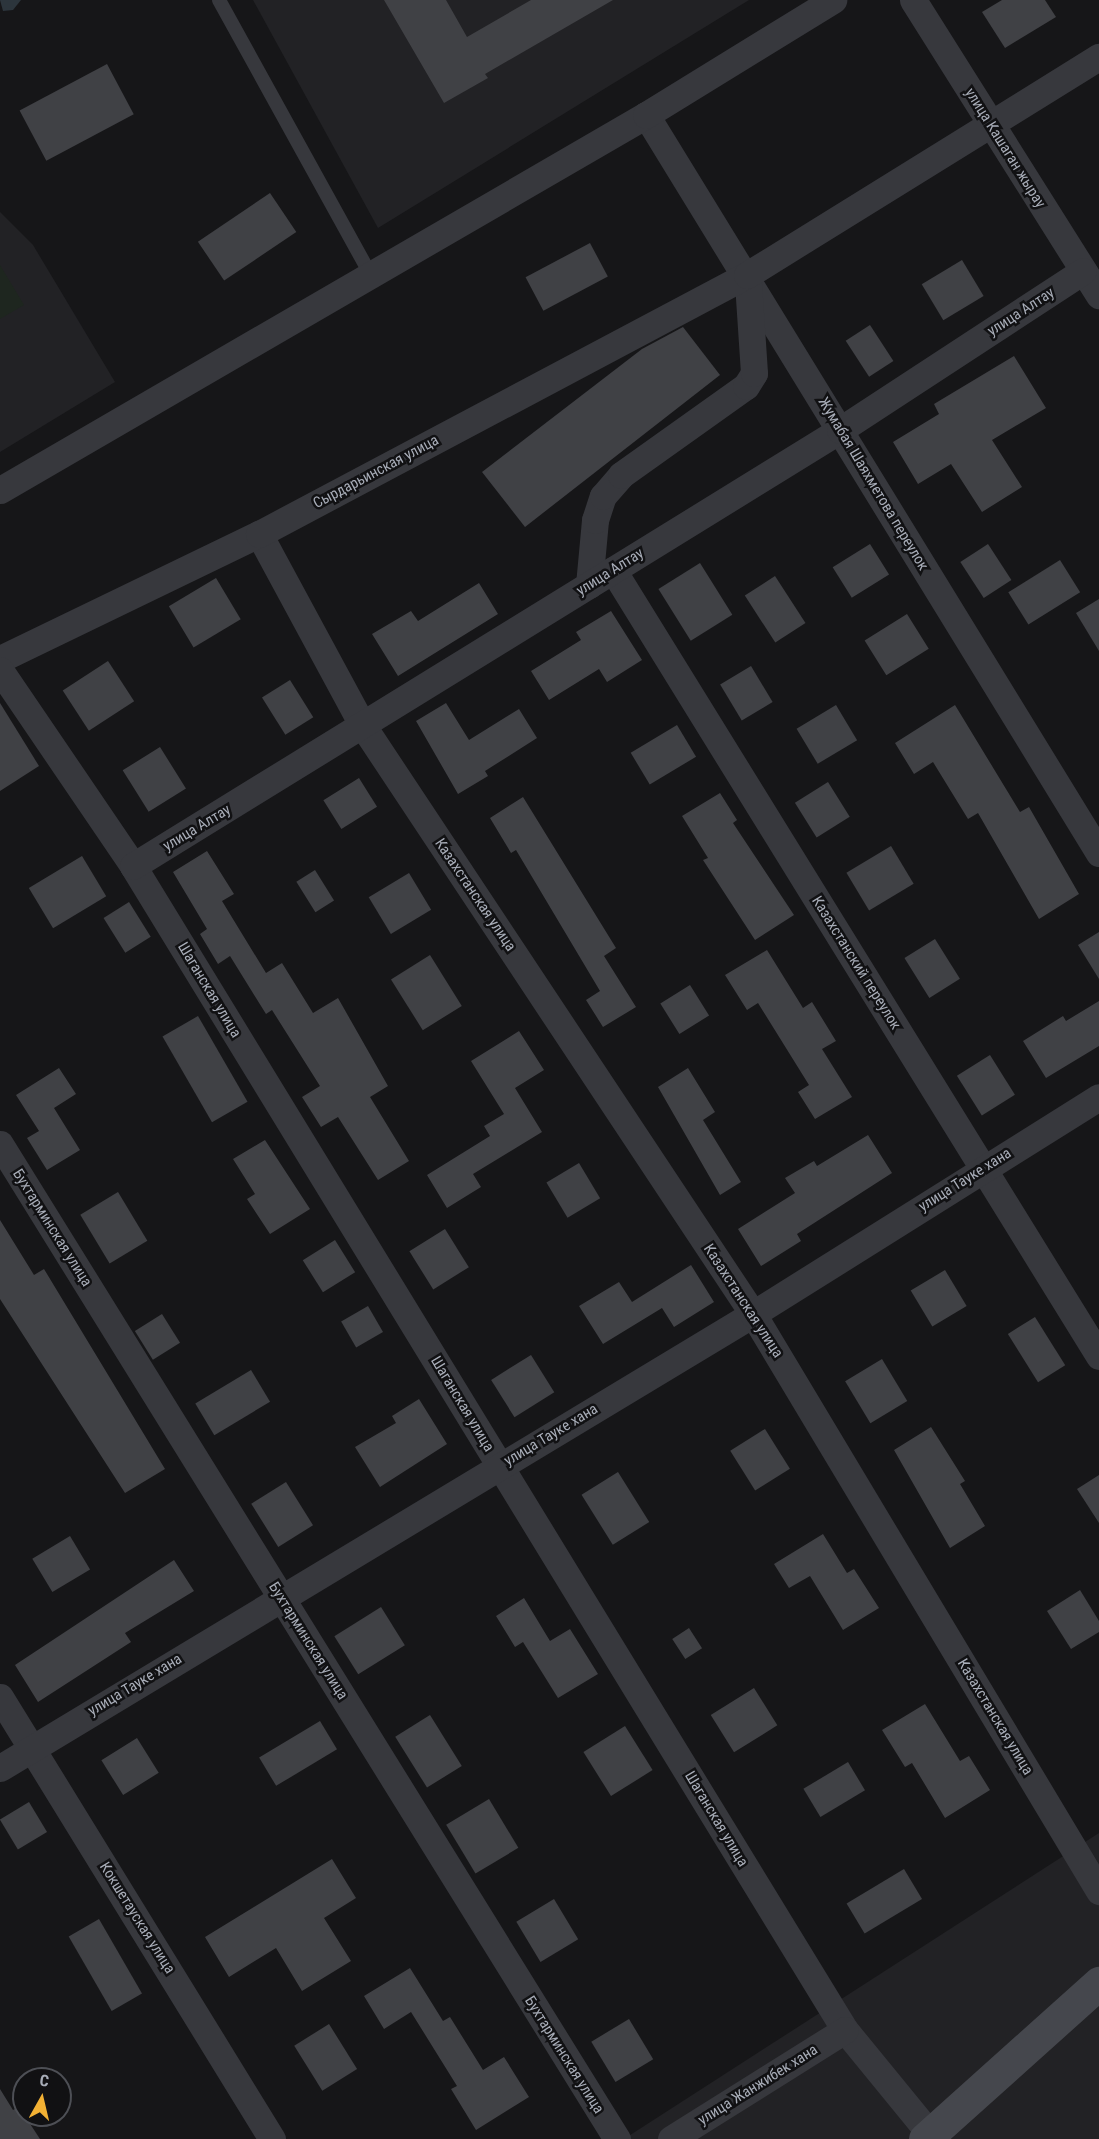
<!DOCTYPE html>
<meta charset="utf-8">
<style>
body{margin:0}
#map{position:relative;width:1099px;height:2139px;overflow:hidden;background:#161618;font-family:"Roboto Condensed",sans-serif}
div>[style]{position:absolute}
.built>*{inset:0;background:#222225}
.green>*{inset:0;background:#1e261f}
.water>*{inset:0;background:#2c353c}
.building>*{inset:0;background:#404145;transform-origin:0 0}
.service>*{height:14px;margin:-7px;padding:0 7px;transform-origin:7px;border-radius:7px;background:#37383d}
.minor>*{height:27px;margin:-13.5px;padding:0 13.5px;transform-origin:13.5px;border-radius:13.5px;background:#37383d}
.secondary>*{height:33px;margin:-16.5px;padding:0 16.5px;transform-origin:16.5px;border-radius:16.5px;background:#45474d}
span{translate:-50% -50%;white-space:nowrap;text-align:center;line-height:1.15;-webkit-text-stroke:5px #111113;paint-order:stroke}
.street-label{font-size:15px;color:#a8adb8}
.north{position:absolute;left:12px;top:2067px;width:60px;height:60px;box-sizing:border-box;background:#111113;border:2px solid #4d4f55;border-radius:50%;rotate:8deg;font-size:16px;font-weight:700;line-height:24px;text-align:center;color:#a8adb8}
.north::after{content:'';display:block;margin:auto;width:21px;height:27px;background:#f2b134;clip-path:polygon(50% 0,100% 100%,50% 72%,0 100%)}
</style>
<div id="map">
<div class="built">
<div style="clip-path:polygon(253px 0,749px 0,378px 228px)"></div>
<div style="clip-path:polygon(0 212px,33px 245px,115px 382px,0 452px)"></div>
<div style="clip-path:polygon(1099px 1833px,1099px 2139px,624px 2139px)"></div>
</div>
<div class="green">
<div style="clip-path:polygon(0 265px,24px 305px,0 319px)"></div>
</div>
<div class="water">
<div style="clip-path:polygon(0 0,21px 0,13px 10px,3px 11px)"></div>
</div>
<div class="building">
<div style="clip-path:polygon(384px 0,446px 0,467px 37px,531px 0,613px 0,485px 74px,488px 78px,444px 103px)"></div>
<div style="clip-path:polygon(1002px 0,1045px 0,1056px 17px,1005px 48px,982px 12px)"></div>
<div style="left:107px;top:64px;width:57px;height:99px;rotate:62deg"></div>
<div style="left:270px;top:193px;width:47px;height:87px;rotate:56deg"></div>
<div style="left:590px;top:243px;width:38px;height:73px;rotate:62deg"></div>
<div style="left:962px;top:260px;width:42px;height:47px;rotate:59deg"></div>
<div style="left:870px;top:325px;width:43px;height:29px;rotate:57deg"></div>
<div style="clip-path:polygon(683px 327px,720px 375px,525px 527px,482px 472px,642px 349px)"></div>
<div style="clip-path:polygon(1014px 356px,1046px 408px,992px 440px,1022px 487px,982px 512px,951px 464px,918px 484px,893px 442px,939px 414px,934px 404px)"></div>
<div style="left:870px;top:544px;width:36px;height:44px;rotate:58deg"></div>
<div style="left:988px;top:544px;width:43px;height:33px;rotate:57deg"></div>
<div style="left:1060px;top:560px;width:38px;height:61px;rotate:58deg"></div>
<div style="left:700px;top:563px;width:61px;height:49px;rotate:58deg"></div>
<div style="left:775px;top:576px;width:56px;height:36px;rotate:57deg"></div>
<div style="left:216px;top:578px;width:48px;height:55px;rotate:59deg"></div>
<div style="clip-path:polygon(479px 583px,498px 614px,398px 676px,372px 634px,411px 611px,418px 621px)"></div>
<div style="clip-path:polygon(1099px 599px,1099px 651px,1076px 613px)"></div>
<div style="clip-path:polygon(611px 611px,642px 660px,607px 682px,599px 669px,549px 700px,531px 671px,581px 640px,576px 632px)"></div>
<div style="left:907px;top:614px;width:41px;height:50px;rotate:58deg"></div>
<div style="left:108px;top:661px;width:48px;height:54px;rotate:57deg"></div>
<div style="left:751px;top:666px;width:42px;height:36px;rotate:59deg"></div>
<div style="left:290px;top:680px;width:44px;height:33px;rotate:58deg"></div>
<div style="clip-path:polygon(0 703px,39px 766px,0 791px)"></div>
<div style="clip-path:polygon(446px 703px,469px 740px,519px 709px,537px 738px,485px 771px,488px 776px,458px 794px,416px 721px)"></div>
<div style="left:836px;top:705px;width:41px;height:46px;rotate:59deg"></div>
<div style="clip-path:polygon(955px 705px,1020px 812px,1029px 807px,1079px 894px,1039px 919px,978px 813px,968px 819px,933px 762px,914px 774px,895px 743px)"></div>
<div style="left:677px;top:725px;width:37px;height:54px;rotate:59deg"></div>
<div style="left:160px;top:747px;width:49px;height:44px;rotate:58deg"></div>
<div style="left:359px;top:778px;width:34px;height:42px;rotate:58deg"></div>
<div style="left:828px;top:782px;width:41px;height:39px;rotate:58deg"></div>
<div style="clip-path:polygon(720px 793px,737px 820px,733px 823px,794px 915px,755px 940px,703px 860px,708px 858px,682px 816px)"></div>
<div style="clip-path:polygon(523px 797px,616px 948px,604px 956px,636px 1007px,603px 1027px,586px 1000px,600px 991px,516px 850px,511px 853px,490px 818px)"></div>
<div style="left:891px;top:846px;width:44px;height:52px;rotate:59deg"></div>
<div style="clip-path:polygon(207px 851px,234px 894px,222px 901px,266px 973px,282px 963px,313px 1013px,338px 998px,388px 1086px,370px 1097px,409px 1161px,378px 1180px,338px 1117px,321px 1127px,302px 1097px,320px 1086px,272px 1010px,266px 1014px,230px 956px,218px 964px,200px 934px,207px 929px,173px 872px)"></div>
<div style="left:82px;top:856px;width:47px;height:62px;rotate:59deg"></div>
<div style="left:315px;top:870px;width:36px;height:22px;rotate:58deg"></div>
<div style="left:409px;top:873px;width:43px;height:47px;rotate:59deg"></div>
<div style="left:129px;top:902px;width:41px;height:30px;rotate:58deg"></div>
<div style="clip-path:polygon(1099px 932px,1099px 979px,1078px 945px)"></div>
<div style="left:935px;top:939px;width:47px;height:36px;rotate:58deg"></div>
<div style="clip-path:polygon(767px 950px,803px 1008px,812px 1002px,836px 1041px,822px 1049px,852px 1097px,815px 1119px,798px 1092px,809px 1085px,758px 1003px,747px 1010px,725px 975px)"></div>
<div style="left:430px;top:955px;width:60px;height:46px;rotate:58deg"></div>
<div style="left:690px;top:985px;width:36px;height:35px;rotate:58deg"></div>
<div style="clip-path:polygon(1099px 1001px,1099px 1046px,1046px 1078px,1023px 1041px,1063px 1016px,1066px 1021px)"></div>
<div style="left:198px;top:1016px;width:99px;height:41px;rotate:60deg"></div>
<div style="clip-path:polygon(519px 1031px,544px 1070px,515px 1088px,542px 1132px,473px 1174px,481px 1187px,447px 1208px,427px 1175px,490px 1136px,484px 1126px,504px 1114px,471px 1061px)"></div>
<div style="left:990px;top:1055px;width:47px;height:39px;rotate:58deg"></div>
<div style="clip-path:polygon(59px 1068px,76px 1094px,54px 1108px,80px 1150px,47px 1170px,27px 1138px,39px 1131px,16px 1095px)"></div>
<div style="clip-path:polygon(688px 1068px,715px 1112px,703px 1120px,741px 1182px,720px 1195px,658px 1087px)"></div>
<div style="clip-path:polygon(868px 1135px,892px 1173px,797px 1234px,801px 1241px,761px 1266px,738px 1229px,795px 1193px,785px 1178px,814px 1161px,817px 1166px)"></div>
<div style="clip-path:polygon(265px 1140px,310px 1209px,270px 1234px,247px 1199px,255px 1194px,233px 1159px)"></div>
<div style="left:579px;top:1163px;width:41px;height:38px;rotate:59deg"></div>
<div style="left:118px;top:1192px;width:57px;height:44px;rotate:59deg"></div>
<div style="clip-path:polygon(0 1220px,34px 1275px,44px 1269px,165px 1469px,125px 1493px,0 1299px)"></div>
<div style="left:445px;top:1229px;width:45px;height:42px;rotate:58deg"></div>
<div style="left:335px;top:1240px;width:38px;height:38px;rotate:58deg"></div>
<div style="clip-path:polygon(691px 1265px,714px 1302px,674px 1327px,662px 1308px,603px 1344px,579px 1306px,619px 1282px,632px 1302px)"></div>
<div style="left:945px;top:1270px;width:42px;height:40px;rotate:59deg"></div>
<div style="left:368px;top:1306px;width:30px;height:31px;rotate:60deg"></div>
<div style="left:162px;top:1314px;width:34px;height:32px;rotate:58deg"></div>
<div style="left:1035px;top:1317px;width:57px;height:32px;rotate:58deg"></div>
<div style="left:531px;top:1355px;width:44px;height:47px;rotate:58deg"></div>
<div style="left:882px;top:1359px;width:49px;height:43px;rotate:59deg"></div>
<div style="left:251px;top:1370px;width:37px;height:65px;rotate:59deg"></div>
<div style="clip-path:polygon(419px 1399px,447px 1444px,380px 1487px,355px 1447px,396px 1423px,392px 1416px)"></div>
<div style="clip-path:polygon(931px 1427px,965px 1481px,960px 1484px,985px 1526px,950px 1548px,894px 1450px)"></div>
<div style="left:765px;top:1429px;width:47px;height:41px;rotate:58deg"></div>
<div style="left:618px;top:1472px;width:59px;height:43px;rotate:58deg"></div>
<div style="clip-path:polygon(1099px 1475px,1099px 1523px,1077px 1489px)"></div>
<div style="left:286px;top:1482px;width:51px;height:41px;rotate:58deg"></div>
<div style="clip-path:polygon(823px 1534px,847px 1573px,854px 1569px,879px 1608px,843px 1630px,810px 1576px,789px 1588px,774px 1564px)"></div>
<div style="left:70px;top:1536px;width:39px;height:44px;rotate:59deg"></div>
<div style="clip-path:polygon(174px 1560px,194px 1591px,125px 1633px,131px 1642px,38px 1702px,15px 1665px)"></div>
<div style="clip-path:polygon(1080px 1590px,1099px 1621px,1099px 1632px,1071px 1649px,1047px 1611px)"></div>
<div style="clip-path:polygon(524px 1598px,550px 1641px,570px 1629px,598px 1674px,558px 1698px,523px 1642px,515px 1647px,496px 1616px)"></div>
<div style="left:381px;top:1607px;width:45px;height:55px;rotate:58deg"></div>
<div style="left:689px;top:1628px;width:24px;height:20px;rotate:57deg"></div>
<div style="left:754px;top:1688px;width:44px;height:51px;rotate:58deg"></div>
<div style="clip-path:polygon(925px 1704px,960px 1761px,969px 1756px,990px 1790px,945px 1818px,912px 1763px,905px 1767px,882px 1730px)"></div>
<div style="left:430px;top:1715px;width:60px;height:41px;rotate:58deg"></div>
<div style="left:320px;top:1721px;width:33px;height:71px;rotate:59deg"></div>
<div style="left:625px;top:1726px;width:52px;height:49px;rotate:58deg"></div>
<div style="left:137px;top:1738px;width:41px;height:42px;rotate:58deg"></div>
<div style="left:848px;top:1762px;width:33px;height:52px;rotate:59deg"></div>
<div style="left:489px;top:1799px;width:57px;height:50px;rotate:59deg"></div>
<div style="left:29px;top:1802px;width:35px;height:34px;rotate:59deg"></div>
<div style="clip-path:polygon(332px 1859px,356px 1898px,324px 1918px,351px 1961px,302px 1991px,276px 1948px,229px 1977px,205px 1937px)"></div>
<div style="left:904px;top:1869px;width:35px;height:67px;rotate:59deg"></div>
<div style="left:554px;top:1899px;width:47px;height:44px;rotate:59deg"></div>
<div style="left:99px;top:1919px;width:86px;height:35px;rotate:60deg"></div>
<div style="clip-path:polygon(410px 1968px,443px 2021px,450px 2017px,483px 2070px,504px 2057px,529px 2097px,476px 2130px,451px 2089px,457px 2086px,411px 2012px,384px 2029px,364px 1996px)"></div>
<div style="left:629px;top:2019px;width:47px;height:44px;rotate:59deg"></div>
<div style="left:329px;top:2024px;width:53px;height:41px;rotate:58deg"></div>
<div style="clip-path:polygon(0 2089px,13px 2110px,19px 2107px,40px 2139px,0 2139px)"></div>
</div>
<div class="service">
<div style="left:219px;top:0;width:314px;rotate:61.1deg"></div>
</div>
<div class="minor">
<div style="left:913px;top:0;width:349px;rotate:57.8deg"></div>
<div style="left:646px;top:115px;width:866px;rotate:58.46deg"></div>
<div style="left:0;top:490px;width:747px;rotate:-30.13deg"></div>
<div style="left:646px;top:115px;width:220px;rotate:-31.6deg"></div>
<div style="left:259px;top:534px;width:218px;rotate:61.6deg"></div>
<div style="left:363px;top:726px;width:706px;rotate:56.45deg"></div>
<div style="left:753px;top:1314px;width:673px;rotate:59.05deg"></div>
<div style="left:613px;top:570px;width:924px;rotate:58.27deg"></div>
<div style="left:589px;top:585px;width:65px;rotate:-84.7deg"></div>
<div style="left:595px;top:520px;width:25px;rotate:-72deg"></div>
<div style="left:603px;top:496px;width:28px;rotate:-49deg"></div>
<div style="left:621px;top:475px;width:153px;rotate:-35.5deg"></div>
<div style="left:746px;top:386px;width:15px;rotate:-58deg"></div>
<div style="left:754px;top:373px;width:91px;rotate:-93.8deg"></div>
<div style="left:0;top:659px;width:288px;rotate:-25.8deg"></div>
<div style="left:259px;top:534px;width:552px;rotate:-27.96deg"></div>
<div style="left:747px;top:275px;width:414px;rotate:-31.8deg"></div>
<div style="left:0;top:670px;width:237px;rotate:55.8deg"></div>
<div style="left:133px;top:866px;width:1364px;rotate:58.55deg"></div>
<div style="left:845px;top:2030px;width:134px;rotate:50.7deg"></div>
<div style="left:133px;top:866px;width:831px;rotate:-31.66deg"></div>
<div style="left:840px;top:430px;width:290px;rotate:-33.2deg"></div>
<div style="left:0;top:1144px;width:1171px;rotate:58.2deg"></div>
<div style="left:0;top:1697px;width:519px;rotate:58.39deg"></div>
<div style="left:0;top:1768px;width:879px;rotate:-31.09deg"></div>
<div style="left:753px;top:1314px;width:408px;rotate:-32.1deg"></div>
<div style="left:671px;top:2139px;width:205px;rotate:-32.1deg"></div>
</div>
<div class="secondary">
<div style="left:925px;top:2139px;width:234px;rotate:-41.9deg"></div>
</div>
<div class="street-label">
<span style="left:1005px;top:148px;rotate:58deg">улица Кашаган жырау</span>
<span style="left:1021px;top:312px;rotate:-33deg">улица Алтау</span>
<span style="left:376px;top:472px;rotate:-28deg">Сырдарьинская улица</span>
<span style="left:873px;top:484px;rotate:59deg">Жумабая Шаяхметова переулок</span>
<span style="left:610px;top:572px;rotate:-32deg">улица Алтау</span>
<span style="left:197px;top:828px;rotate:-31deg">улица Алтау</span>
<span style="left:475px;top:895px;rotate:56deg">Казахстанская улица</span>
<span style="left:856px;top:963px;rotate:58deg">Казахстанский переулок</span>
<span style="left:209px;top:990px;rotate:59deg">Шаганская улица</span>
<span style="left:965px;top:1180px;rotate:-32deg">улица Тауке хана</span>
<span style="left:52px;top:1228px;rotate:58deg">Бухтарминская улица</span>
<span style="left:743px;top:1301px;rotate:57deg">Казахстанская улица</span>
<span style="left:462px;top:1404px;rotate:59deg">Шаганская улица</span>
<span style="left:551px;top:1435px;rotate:-31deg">улица Тауке хана</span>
<span style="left:308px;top:1641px;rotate:58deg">Бухтарминская улица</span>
<span style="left:135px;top:1685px;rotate:-31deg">улица Тауке хана</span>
<span style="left:995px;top:1717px;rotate:59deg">Казахстанская улица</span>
<span style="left:716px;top:1819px;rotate:59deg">Шаганская улица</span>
<span style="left:137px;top:1918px;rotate:58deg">Кокшетауская улица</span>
<span style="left:564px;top:2055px;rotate:58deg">Бухтарминская улица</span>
<span style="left:758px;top:2085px;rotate:-32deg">улица Жанжибек хана</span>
</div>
<div class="north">С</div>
</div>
